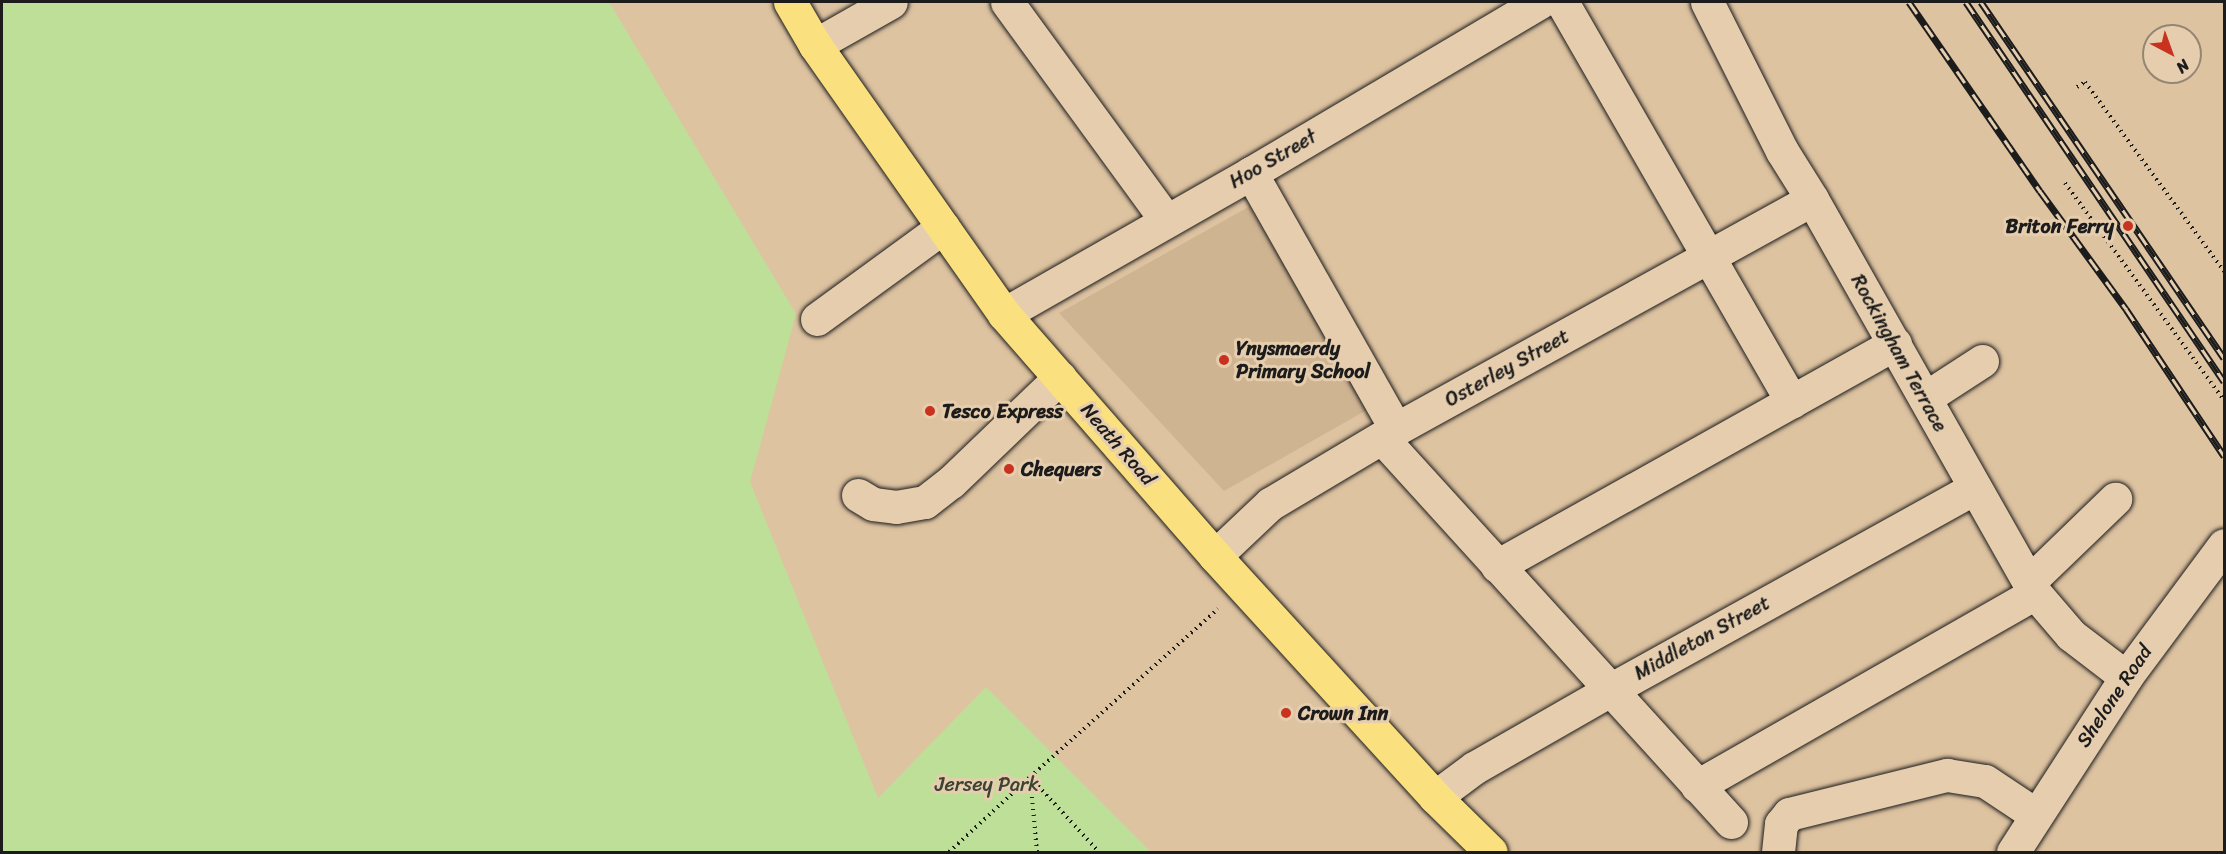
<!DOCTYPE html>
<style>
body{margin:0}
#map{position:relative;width:2226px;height:854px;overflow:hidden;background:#dec3a1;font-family:Sriracha,sans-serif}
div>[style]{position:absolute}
.built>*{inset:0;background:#cfb492}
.green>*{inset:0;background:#bedf98}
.path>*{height:4px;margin-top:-2px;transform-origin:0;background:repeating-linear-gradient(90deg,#1c1c1c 0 1.5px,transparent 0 6px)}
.roads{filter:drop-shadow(0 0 2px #1c1c1c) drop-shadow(0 0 2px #1c1c1c)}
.minor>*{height:33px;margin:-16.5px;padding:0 16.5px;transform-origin:16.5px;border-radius:16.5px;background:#e5cdae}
.major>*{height:33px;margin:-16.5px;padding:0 16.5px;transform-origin:16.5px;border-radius:16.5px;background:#fbe080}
.rail>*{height:7px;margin-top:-3.5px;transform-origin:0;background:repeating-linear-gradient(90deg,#e5cdae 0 14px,#1c1c1c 0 28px);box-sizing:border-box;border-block:2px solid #1c1c1c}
.dots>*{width:16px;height:16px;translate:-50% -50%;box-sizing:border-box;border:3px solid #e5cdae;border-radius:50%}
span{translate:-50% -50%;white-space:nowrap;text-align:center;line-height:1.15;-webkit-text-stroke:6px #e5cdae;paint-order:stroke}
.street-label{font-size:20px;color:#1c1c1c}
.poi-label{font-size:20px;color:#1c1c1c;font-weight:700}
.right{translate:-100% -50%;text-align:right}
.left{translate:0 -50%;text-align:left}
.park-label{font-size:20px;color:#3c4335}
.frame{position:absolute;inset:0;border:3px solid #1c1c1c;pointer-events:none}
.north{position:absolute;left:2142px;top:24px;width:60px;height:60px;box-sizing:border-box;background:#e5cdae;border:2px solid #958674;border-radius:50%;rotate:139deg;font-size:16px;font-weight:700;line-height:24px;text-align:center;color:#1c1c1c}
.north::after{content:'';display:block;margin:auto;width:21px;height:27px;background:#c8321e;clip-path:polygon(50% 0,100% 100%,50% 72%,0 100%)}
</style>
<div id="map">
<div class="built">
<div style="clip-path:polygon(1259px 201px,1372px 407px,1224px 491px,1059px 313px)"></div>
</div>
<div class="green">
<div style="clip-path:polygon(2px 2px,609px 2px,796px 314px,750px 482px,878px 798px,986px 687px,1151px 852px,2px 852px)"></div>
</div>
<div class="path">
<div style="left:2077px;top:87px;width:9px;rotate:-32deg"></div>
<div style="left:2085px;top:82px;width:235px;rotate:53.7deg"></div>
<div style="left:2065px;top:183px;width:269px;rotate:53.8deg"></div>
<div style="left:949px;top:852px;width:110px;rotate:-42.8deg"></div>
<div style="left:1030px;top:777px;width:102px;rotate:47.4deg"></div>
<div style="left:1037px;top:852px;width:75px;rotate:-95.3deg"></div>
<div style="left:1030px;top:777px;width:252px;rotate:-41.8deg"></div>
</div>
<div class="roads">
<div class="minor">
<div style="left:1007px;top:2px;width:270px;rotate:53.9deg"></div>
<div style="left:1562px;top:2px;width:461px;rotate:60.1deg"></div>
<div style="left:1707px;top:2px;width:167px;rotate:63.3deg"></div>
<div style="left:1782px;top:151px;width:57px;rotate:58deg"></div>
<div style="left:1812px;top:199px;width:453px;rotate:60.5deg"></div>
<div style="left:2035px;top:593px;width:55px;rotate:49.4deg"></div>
<div style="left:2071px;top:635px;width:69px;rotate:37.4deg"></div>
<div style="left:815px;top:45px;width:87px;rotate:-29.5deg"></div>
<div style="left:1251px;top:173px;width:294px;rotate:60.5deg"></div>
<div style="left:1004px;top:314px;width:284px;rotate:-29.7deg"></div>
<div style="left:1251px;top:173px;width:336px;rotate:-30.6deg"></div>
<div style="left:817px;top:319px;width:156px;rotate:-36.1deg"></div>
<div style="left:1925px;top:398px;width:68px;rotate:-33deg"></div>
<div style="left:1382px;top:438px;width:519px;rotate:47.73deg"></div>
<div style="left:858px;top:495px;width:17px;rotate:31deg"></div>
<div style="left:873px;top:504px;width:23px;rotate:7deg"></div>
<div style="left:896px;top:507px;width:29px;rotate:-10deg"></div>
<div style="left:925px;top:502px;width:33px;rotate:-38deg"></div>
<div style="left:951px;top:482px;width:151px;rotate:-43.9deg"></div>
<div style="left:1215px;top:556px;width:76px;rotate:-43.4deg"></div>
<div style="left:1270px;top:504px;width:147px;rotate:-30.8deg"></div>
<div style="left:1396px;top:429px;width:475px;rotate:-28.9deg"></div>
<div style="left:1497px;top:566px;width:456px;rotate:-29.2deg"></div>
<div style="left:2029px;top:582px;width:120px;rotate:-44deg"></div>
<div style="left:1697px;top:786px;width:389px;rotate:-29.7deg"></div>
<div style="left:1435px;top:797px;width:49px;rotate:-36.6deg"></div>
<div style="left:1474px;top:768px;width:157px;rotate:-29.8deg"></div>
<div style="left:1610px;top:690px;width:417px;rotate:-29deg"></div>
<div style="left:1778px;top:852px;width:28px;rotate:-84deg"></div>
<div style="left:1781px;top:824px;width:13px;rotate:-51deg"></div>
<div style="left:1789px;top:814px;width:163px;rotate:-13.9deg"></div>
<div style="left:1947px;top:775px;width:38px;rotate:9deg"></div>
<div style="left:1985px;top:781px;width:61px;rotate:33.7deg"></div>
<div style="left:2013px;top:852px;width:208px;rotate:-57.1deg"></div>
<div style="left:2126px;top:677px;width:164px;rotate:-53.4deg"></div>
</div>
<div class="major">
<div style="left:790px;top:2px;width:50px;rotate:59.8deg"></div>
<div style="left:815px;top:45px;width:329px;rotate:54.9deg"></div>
<div style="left:1004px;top:314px;width:321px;rotate:48.9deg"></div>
<div style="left:1215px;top:556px;width:326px;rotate:47.6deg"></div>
<div style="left:1435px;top:797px;width:78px;rotate:44.5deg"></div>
</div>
</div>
<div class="rail">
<div style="left:1909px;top:2px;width:230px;rotate:55.3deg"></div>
<div style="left:2040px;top:191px;width:146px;rotate:53.9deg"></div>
<div style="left:2126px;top:309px;width:177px;rotate:56.3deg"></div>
<div style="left:1966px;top:2px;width:459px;rotate:55.8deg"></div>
<div style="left:1981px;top:2px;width:431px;rotate:55.7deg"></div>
</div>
<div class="dots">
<div style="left:2128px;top:226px;background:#c8321e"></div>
<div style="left:1224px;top:360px;background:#c8321e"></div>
<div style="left:930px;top:411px;background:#c8321e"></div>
<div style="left:1009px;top:469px;background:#c8321e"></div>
<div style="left:1286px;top:713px;background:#c8321e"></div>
</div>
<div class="street-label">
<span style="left:1273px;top:159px;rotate:-30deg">Hoo Street</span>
<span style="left:1899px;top:353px;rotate:61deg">Rockingham Terrace</span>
<span style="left:1507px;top:368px;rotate:-29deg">Osterley Street</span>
<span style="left:1118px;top:444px;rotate:49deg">Neath Road</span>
<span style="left:1702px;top:638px;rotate:-29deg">Middleton Street</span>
<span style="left:2114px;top:696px;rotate:-56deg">Shelone Road</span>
</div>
<div class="poi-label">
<span class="right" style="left:2114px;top:226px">Briton Ferry</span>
<span class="left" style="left:1236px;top:360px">Ynysmaerdy<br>Primary School</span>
<span class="left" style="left:942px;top:411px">Tesco Express</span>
<span class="left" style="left:1021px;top:469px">Chequers</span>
<span class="left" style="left:1298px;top:713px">Crown Inn</span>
</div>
<div class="park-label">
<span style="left:987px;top:784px">Jersey Park</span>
</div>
<div class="frame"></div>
<div class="north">N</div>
</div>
